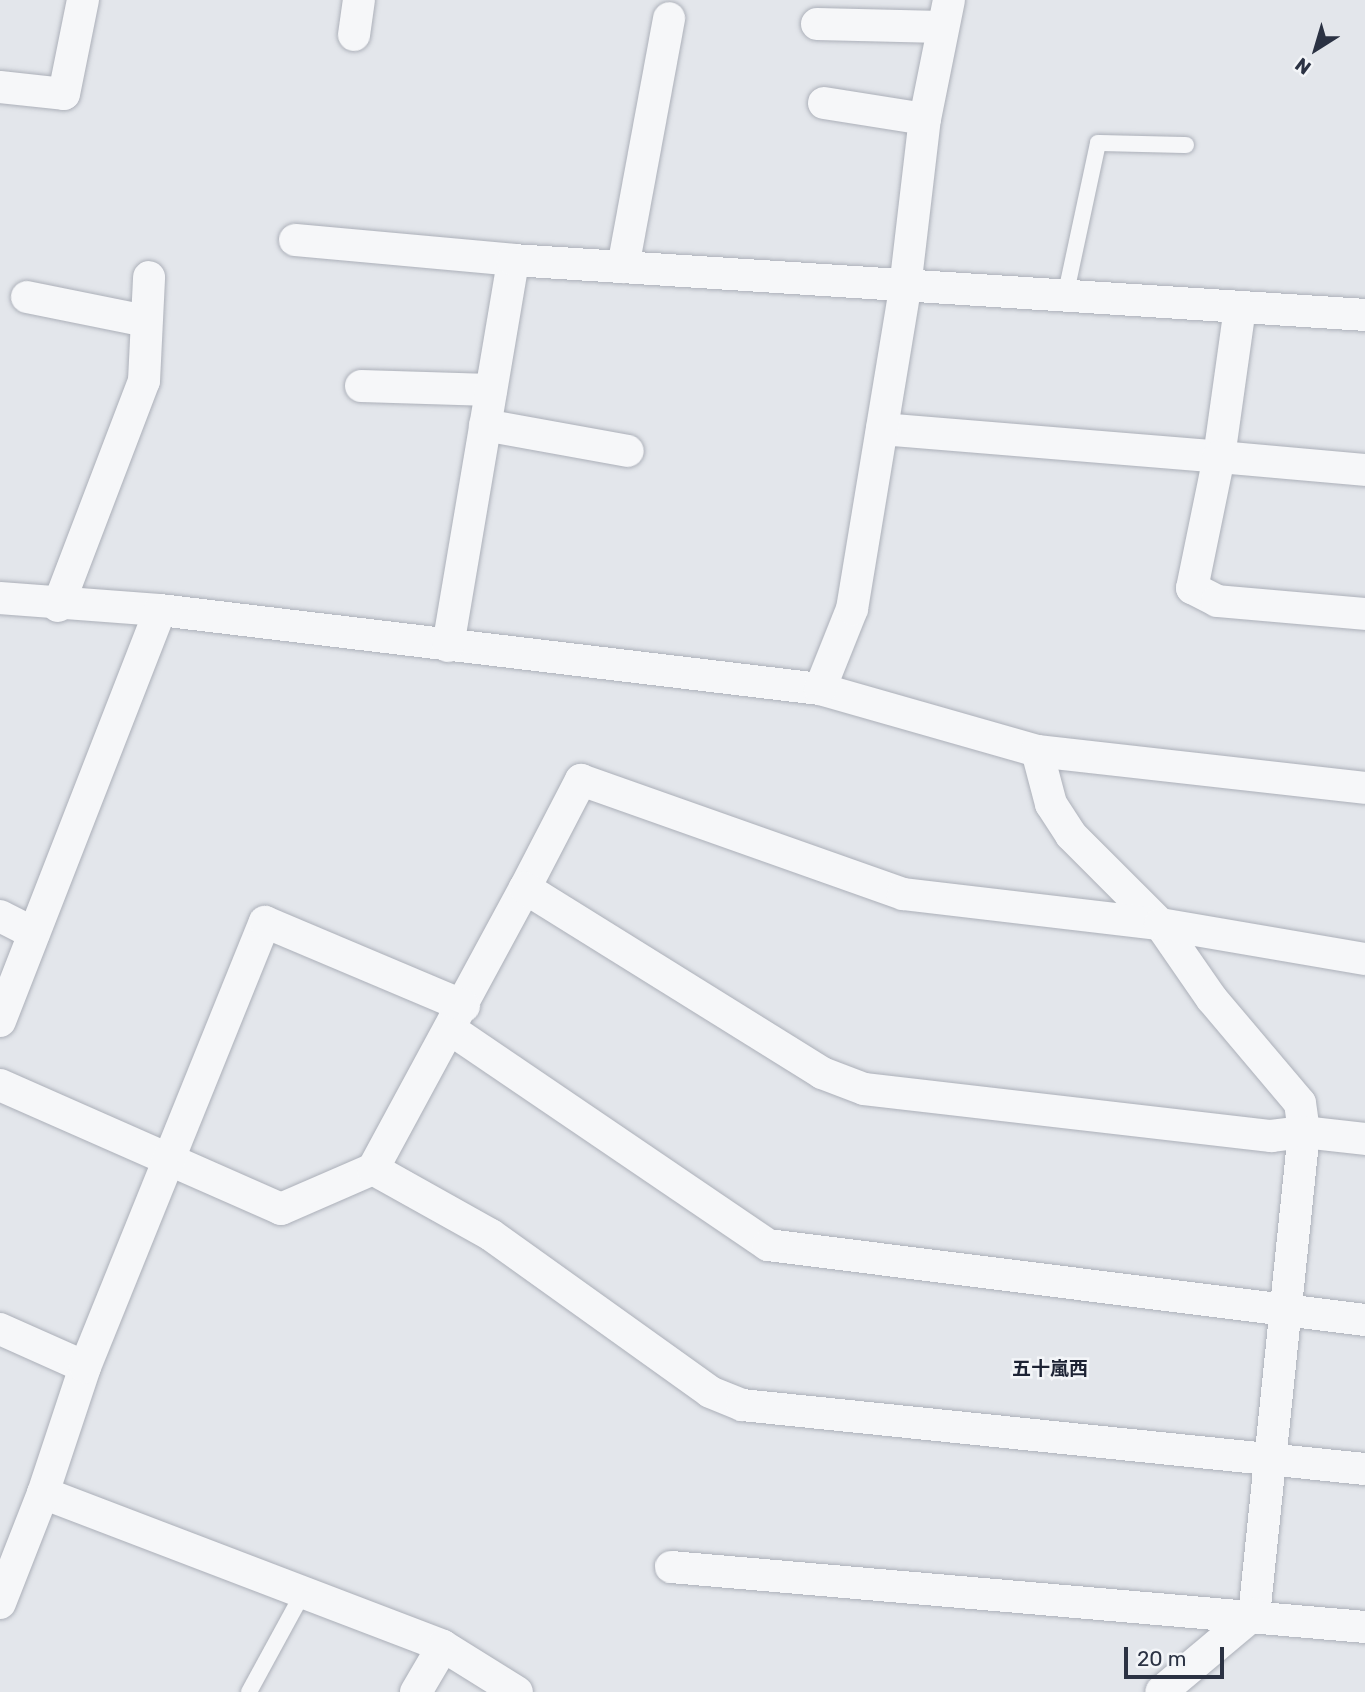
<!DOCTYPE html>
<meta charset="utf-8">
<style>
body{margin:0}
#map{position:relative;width:1365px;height:1692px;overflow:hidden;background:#e3e6eb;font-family:Rubik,"Noto Sans JP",sans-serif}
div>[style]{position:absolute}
.roads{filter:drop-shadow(0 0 2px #acb0b9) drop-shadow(0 0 2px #acb0b9)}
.lane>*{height:16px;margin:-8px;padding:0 8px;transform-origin:8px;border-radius:8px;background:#f6f7f9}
.street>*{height:32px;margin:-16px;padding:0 16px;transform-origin:16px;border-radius:16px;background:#f6f7f9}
span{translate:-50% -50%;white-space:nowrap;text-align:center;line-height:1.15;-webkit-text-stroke:5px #f3f5f8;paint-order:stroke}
.neighbourhood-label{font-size:19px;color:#1d2334;font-weight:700}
.north{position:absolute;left:1281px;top:14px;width:70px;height:70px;-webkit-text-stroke:5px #f3f5f8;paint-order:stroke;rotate:217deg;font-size:19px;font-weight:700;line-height:28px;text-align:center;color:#2b3243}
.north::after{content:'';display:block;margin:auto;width:24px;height:32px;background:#2b3243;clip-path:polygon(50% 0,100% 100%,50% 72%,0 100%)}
.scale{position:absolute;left:1124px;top:1647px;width:100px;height:32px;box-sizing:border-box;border:4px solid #2b3243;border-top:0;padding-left:9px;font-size:21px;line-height:24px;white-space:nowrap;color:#2b3243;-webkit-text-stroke:5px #f3f5f8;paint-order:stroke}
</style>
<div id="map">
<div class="roads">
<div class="lane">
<div style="left:1065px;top:297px;width:157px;rotate:-77.9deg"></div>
<div style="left:1098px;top:143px;width:88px;rotate:1.3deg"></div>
<div style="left:249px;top:1692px;width:113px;rotate:-61.4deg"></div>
</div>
<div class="street">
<div style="left:817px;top:24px;width:125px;rotate:1.4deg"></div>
<div style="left:354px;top:35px;width:35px;rotate:-82deg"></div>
<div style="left:0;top:87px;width:64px;rotate:6.2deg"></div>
<div style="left:64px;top:94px;width:96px;rotate:-78.6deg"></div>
<div style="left:824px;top:103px;width:102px;rotate:9deg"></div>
<div style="left:295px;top:240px;width:219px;rotate:5.2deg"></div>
<div style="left:623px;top:267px;width:253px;rotate:-79.5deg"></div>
<div style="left:27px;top:297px;width:121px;rotate:11.4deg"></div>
<div style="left:361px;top:386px;width:130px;rotate:1.8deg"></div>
<div style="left:485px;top:425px;width:145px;rotate:10.3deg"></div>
<div style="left:882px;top:429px;width:338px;rotate:4.7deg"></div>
<div style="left:1219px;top:457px;width:151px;rotate:-82deg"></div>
<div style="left:1365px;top:470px;width:147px;rotate:-174.9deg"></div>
<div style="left:1219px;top:457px;width:134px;rotate:101.6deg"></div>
<div style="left:1192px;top:588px;width:28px;rotate:27deg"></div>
<div style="left:1217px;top:601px;width:149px;rotate:5deg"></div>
<div style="left:0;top:598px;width:160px;rotate:4.3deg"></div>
<div style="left:160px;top:610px;width:665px;rotate:6.83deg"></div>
<div style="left:820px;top:689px;width:226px;rotate:15.9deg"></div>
<div style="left:1037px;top:751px;width:330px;rotate:6.4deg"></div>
<div style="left:58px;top:606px;width:241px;rotate:-69.1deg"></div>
<div style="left:144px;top:381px;width:104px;rotate:-87.2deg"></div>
<div style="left:448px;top:646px;width:391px;rotate:-80.4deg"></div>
<div style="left:513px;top:260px;width:854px;rotate:3.69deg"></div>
<div style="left:820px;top:689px;width:86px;rotate:-68.2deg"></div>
<div style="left:852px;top:609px;width:325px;rotate:-80.6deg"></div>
<div style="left:905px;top:288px;width:170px;rotate:-83.3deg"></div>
<div style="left:925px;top:119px;width:121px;rotate:-78.6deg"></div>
<div style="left:1037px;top:751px;width:55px;rotate:75.2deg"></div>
<div style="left:1051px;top:804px;width:37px;rotate:57deg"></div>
<div style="left:1071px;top:835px;width:126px;rotate:45deg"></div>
<div style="left:1160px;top:924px;width:91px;rotate:55.3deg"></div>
<div style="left:1212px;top:999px;width:136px;rotate:49.8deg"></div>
<div style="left:1300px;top:1103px;width:29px;rotate:82deg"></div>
<div style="left:1304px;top:1132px;width:485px;rotate:95.9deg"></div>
<div style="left:1254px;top:1614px;width:121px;rotate:140deg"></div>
<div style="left:525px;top:888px;width:122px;rotate:-62.6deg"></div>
<div style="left:581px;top:780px;width:342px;rotate:19.5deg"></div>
<div style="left:903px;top:894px;width:259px;rotate:6.7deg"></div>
<div style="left:1160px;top:924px;width:208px;rotate:9.7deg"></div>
<div style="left:0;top:916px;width:38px;rotate:27deg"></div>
<div style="left:0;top:1021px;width:441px;rotate:-68.7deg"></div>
<div style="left:450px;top:1029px;width:384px;rotate:34.2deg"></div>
<div style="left:768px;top:1245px;width:602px;rotate:7.16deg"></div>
<div style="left:0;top:1085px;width:307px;rotate:23.8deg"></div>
<div style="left:281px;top:1209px;width:100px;rotate:-23.5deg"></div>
<div style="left:373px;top:1169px;width:319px;rotate:-61.6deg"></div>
<div style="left:525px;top:888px;width:350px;rotate:31.9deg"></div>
<div style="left:822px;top:1073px;width:45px;rotate:20.9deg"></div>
<div style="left:864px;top:1089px;width:410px;rotate:6.6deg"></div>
<div style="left:1271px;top:1136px;width:33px;rotate:-7deg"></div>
<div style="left:1304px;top:1132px;width:61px;rotate:6.5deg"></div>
<div style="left:373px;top:1169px;width:135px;rotate:29.2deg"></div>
<div style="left:491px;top:1235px;width:269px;rotate:35.6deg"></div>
<div style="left:710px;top:1392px;width:35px;rotate:22deg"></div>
<div style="left:742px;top:1405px;width:626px;rotate:5.87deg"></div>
<div style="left:0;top:1329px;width:93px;rotate:24.1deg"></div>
<div style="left:85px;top:1367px;width:133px;rotate:108.4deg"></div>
<div style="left:43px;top:1493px;width:428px;rotate:20.9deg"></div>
<div style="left:443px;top:1646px;width:87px;rotate:31.9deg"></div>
<div style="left:85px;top:1367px;width:480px;rotate:-68deg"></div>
<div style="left:265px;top:922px;width:216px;rotate:22.9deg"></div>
<div style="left:671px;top:1567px;width:697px;rotate:4.94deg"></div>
<div style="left:0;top:1603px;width:118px;rotate:-68.6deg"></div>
<div style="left:416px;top:1692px;width:53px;rotate:-59.6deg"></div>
</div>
</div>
<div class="neighbourhood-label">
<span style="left:1050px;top:1369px">五十嵐西</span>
</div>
<div class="north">N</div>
<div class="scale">20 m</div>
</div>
